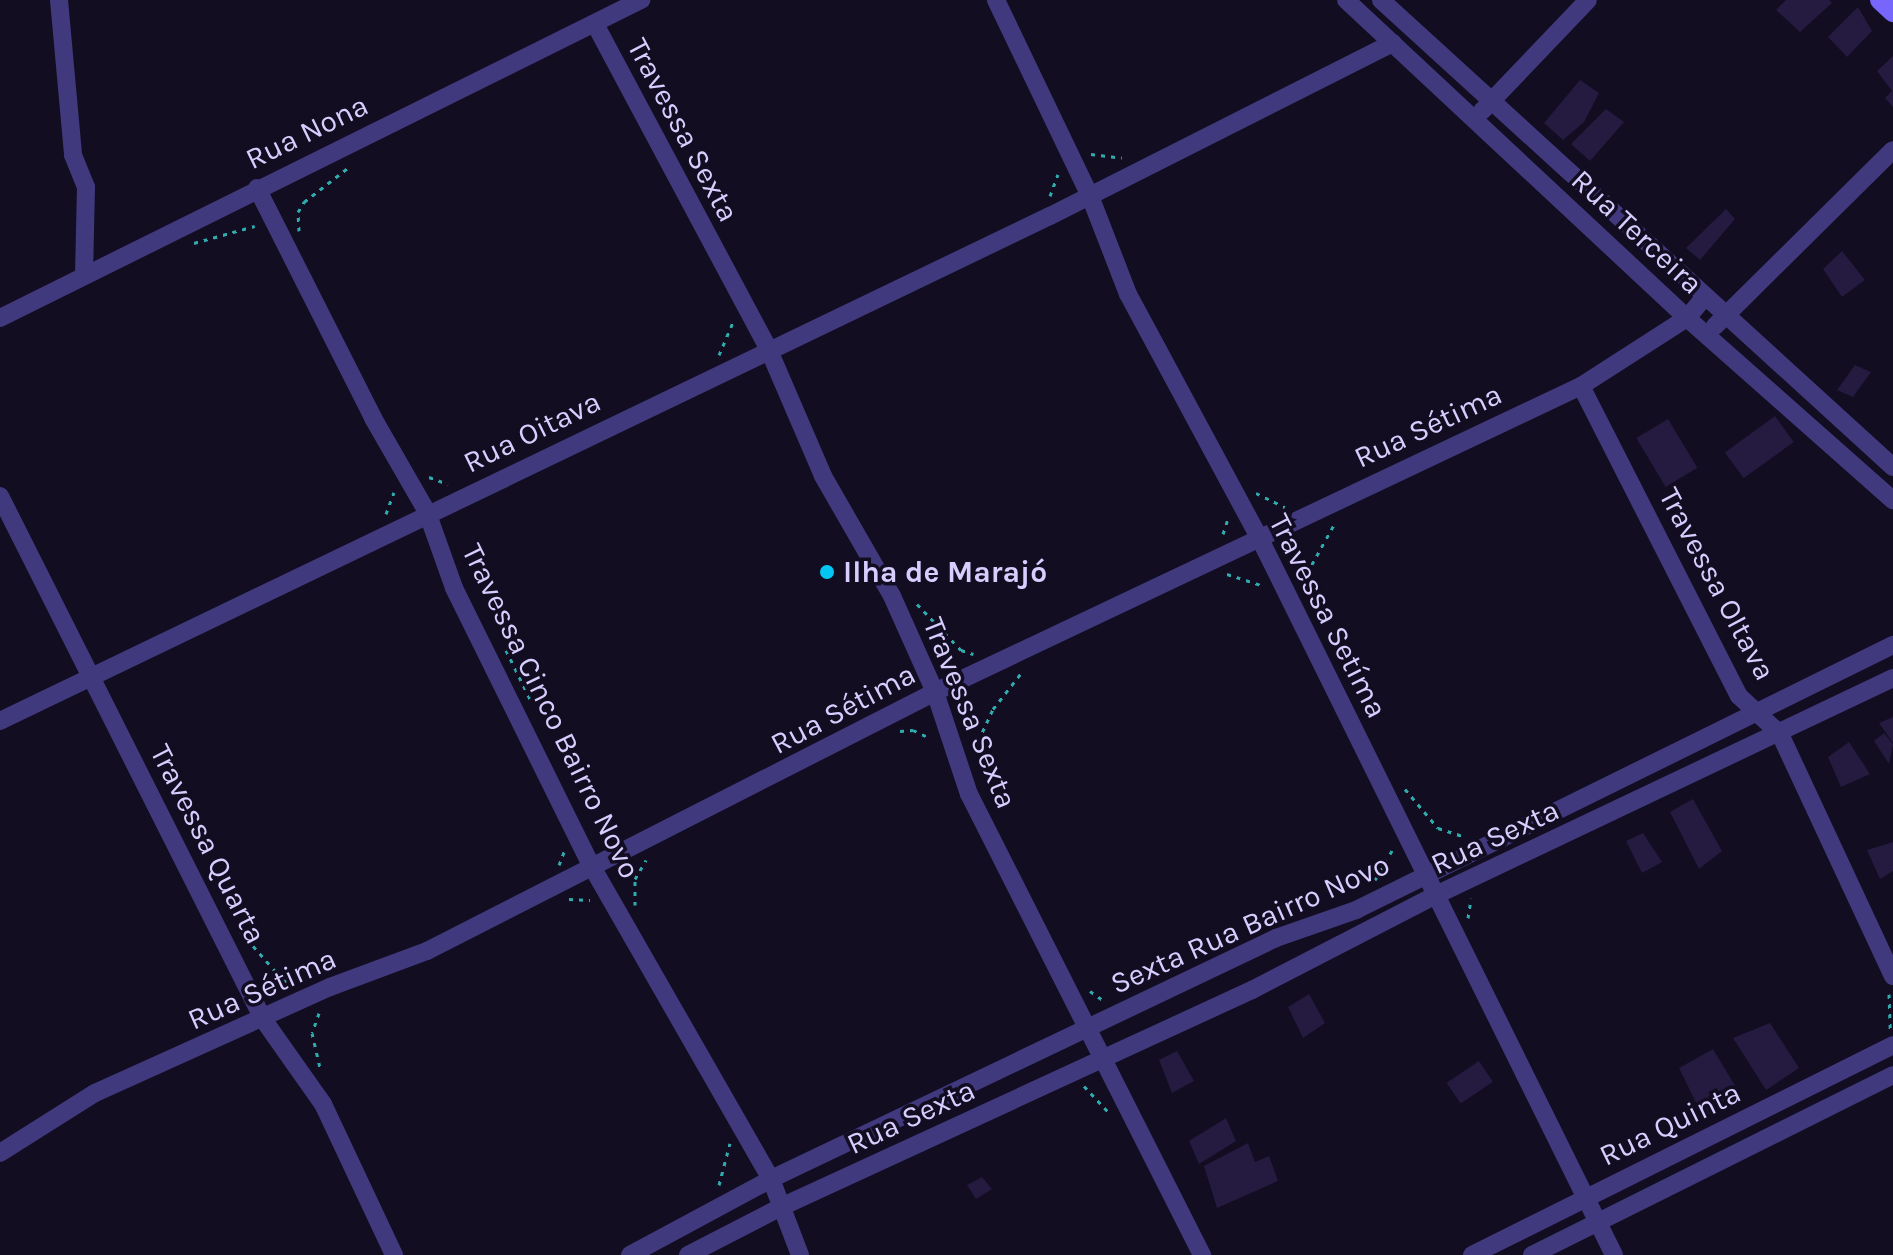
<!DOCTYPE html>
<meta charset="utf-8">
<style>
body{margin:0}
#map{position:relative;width:1893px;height:1255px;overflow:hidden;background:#120d20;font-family:Karla,sans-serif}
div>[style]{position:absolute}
.building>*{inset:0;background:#251a40;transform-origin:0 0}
.path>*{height:3px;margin-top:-1.5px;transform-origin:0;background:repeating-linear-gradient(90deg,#30acaf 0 4px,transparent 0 10px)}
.street>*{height:18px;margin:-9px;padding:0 9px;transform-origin:9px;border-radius:9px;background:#41397e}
.secondary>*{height:20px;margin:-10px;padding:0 10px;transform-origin:10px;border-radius:10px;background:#7666fc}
.dots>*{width:22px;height:22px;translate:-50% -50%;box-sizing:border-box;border:4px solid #120d20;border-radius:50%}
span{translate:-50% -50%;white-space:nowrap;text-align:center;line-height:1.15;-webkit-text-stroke:7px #120d20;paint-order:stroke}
.street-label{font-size:30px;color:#d7cdfe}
.poi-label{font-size:30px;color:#d7cdfe;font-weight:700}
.left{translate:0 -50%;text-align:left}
</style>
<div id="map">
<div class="building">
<div style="clip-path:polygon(1786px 0,1829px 0,1832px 3px,1800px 32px,1776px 10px)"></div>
<div style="clip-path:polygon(1858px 7px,1872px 31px,1847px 57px,1828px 37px)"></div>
<div style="clip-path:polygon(1893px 56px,1893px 107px,1885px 98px,1892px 91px,1877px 71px)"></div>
<div style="clip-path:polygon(1580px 80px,1599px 93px,1584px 122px,1563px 140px,1544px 123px)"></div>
<div style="clip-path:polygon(1606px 109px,1624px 122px,1590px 161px,1571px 144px)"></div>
<div style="clip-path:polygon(1726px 209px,1735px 219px,1700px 260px,1686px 248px)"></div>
<div style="clip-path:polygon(1842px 251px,1865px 280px,1842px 297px,1823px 269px)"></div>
<div style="clip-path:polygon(1855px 365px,1871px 372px,1853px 397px,1837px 390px)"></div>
<div style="left:1775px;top:416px;width:32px;height:62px;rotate:54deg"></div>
<div style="left:1668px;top:419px;width:57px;height:37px;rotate:59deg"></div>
<div style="clip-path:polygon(1893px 717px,1893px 743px,1879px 723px)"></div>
<div style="clip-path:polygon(1884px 733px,1893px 744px,1889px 764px,1874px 741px)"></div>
<div style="clip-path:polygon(1849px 742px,1870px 774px,1841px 787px,1828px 757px)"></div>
<div style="clip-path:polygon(1693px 799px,1722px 851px,1699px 869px,1670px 812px)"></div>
<div style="clip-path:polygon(1643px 833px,1662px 862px,1642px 873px,1626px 841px)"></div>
<div style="clip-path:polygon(1893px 842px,1893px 871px,1880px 879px,1867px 850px)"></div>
<div style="clip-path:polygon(1309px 994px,1325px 1023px,1303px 1038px,1288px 1007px)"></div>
<div style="clip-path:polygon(1770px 1023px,1799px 1068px,1766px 1090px,1733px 1038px)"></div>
<div style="clip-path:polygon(1713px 1049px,1743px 1099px,1703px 1117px,1679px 1068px)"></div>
<div style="clip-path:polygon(1177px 1051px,1194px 1081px,1172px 1093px,1159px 1060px)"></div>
<div style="left:1479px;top:1061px;width:25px;height:39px;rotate:56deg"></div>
<div style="clip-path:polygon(1226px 1118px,1236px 1141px,1199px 1164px,1189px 1141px)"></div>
<div style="clip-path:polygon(1248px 1143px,1255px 1162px,1269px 1156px,1278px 1181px,1217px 1208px,1204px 1166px)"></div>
<div style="clip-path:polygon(982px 1177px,992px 1189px,976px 1199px,967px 1185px)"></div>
</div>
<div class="path">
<div style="left:1091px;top:154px;width:31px;rotate:7deg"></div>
<div style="left:1050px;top:196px;width:23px;rotate:-70deg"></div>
<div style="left:299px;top:231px;width:19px;rotate:-93deg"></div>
<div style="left:298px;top:212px;width:12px;rotate:-59deg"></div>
<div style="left:304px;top:202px;width:57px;rotate:-37.9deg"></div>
<div style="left:194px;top:243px;width:63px;rotate:-15.6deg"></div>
<div style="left:719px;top:355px;width:36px;rotate:-67deg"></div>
<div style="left:429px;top:477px;width:20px;rotate:20deg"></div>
<div style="left:1256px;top:493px;width:32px;rotate:26deg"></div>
<div style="left:386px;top:514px;width:23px;rotate:-70deg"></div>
<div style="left:1223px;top:534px;width:16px;rotate:-72deg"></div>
<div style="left:1227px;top:574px;width:36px;rotate:18deg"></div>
<div style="left:1302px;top:582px;width:68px;rotate:-60.8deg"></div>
<div style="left:917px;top:604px;width:64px;rotate:46.3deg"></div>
<div style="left:961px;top:650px;width:13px;rotate:18deg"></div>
<div style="left:506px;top:650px;width:57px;rotate:63.9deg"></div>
<div style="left:902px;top:688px;width:16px;rotate:-72deg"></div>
<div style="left:900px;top:731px;width:13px;rotate:-4deg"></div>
<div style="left:913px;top:730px;width:19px;rotate:25deg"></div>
<div style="left:974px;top:750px;width:45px;rotate:-65.1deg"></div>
<div style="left:993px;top:709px;width:47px;rotate:-51.9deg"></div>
<div style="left:1405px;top:789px;width:51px;rotate:49.8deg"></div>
<div style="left:1438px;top:828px;width:29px;rotate:18deg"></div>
<div style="left:559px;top:865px;width:17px;rotate:-69deg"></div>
<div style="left:1375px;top:880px;width:36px;rotate:-60deg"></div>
<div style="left:569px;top:899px;width:21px;rotate:3deg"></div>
<div style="left:635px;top:905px;width:26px;rotate:-90deg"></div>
<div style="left:635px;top:879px;width:22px;rotate:-60deg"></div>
<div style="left:1468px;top:918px;width:20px;rotate:-81deg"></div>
<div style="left:240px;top:931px;width:65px;rotate:48.7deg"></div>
<div style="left:283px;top:980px;width:11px;rotate:22deg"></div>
<div style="left:1090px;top:991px;width:16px;rotate:35deg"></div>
<div style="left:1889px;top:994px;width:35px;rotate:88deg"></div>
<div style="left:319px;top:1013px;width:21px;rotate:109deg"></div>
<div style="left:312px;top:1033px;width:35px;rotate:77deg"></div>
<div style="left:1084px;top:1086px;width:35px;rotate:47deg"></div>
<div style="left:719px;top:1185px;width:43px;rotate:-75.3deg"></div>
</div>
<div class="street">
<div style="left:59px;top:0;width:156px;rotate:84.8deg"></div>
<div style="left:73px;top:155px;width:35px;rotate:68deg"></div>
<div style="left:86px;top:187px;width:87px;rotate:91.3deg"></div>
<div style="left:996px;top:0;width:217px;rotate:64.4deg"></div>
<div style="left:1090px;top:196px;width:105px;rotate:68.8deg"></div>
<div style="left:1128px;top:294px;width:274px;rotate:61.7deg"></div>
<div style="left:1258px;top:535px;width:803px;rotate:63.69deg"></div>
<div style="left:1346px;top:0;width:466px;rotate:43deg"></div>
<div style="left:1687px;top:318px;width:275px;rotate:41.5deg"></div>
<div style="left:1381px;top:0;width:693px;rotate:42.37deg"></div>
<div style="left:595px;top:24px;width:367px;rotate:61.9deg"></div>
<div style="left:768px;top:348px;width:139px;rotate:66.7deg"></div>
<div style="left:823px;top:476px;width:138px;rotate:60.1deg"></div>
<div style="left:892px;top:596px;width:105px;rotate:65.9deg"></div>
<div style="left:935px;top:692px;width:108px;rotate:71.6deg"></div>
<div style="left:969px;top:794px;width:517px;rotate:63.19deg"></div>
<div style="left:1482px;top:111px;width:153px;rotate:-46.3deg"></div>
<div style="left:257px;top:188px;width:258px;rotate:63.2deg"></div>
<div style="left:373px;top:418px;width:108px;rotate:60.1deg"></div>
<div style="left:427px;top:512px;width:81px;rotate:70.4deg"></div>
<div style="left:454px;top:588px;width:309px;rotate:63.7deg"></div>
<div style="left:591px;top:865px;width:362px;rotate:60.2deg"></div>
<div style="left:771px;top:1179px;width:81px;rotate:69.1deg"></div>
<div style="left:0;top:318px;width:716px;rotate:-26.39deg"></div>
<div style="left:1715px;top:326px;width:250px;rotate:-44.7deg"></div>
<div style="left:1581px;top:386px;width:348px;rotate:63deg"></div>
<div style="left:1739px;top:696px;width:56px;rotate:42.8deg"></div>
<div style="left:1780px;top:734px;width:267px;rotate:65deg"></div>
<div style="left:0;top:496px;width:585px;rotate:63.3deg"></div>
<div style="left:263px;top:1019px;width:104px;rotate:54.8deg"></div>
<div style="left:323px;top:1104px;width:167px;rotate:64.8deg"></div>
<div style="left:0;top:721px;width:1165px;rotate:-25.69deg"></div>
<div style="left:1050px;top:216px;width:384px;rotate:-26.8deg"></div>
<div style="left:0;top:1153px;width:112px;rotate:-32.3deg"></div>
<div style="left:95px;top:1093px;width:258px;rotate:-24.3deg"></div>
<div style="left:330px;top:987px;width:103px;rotate:-20.4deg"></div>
<div style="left:427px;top:951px;width:570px;rotate:-27.01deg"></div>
<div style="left:935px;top:692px;width:715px;rotate:-25.35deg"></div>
<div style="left:1581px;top:386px;width:126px;rotate:-32.7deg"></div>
<div style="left:1687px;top:318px;width:25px;rotate:-50deg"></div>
<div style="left:630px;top:1255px;width:160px;rotate:-28.3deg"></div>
<div style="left:771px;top:1179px;width:560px;rotate:-25.51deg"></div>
<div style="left:1276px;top:938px;width:85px;rotate:-19.3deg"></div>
<div style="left:1356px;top:910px;width:599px;rotate:-26.27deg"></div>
<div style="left:688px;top:1255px;width:105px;rotate:-27.3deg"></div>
<div style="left:781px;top:1207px;width:519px;rotate:-24.74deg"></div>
<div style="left:1252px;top:990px;width:207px;rotate:-27.3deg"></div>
<div style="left:1436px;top:895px;width:506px;rotate:-25.4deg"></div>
<div style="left:1472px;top:1255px;width:470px;rotate:-26.5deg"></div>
<div style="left:1532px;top:1255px;width:403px;rotate:-26.5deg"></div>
</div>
<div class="secondary">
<div style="left:1880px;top:0;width:18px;rotate:43deg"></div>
</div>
<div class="dots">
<div style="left:827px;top:572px;background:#05c6f2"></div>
</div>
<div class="street-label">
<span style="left:683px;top:130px;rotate:62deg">Travessa Sexta</span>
<span style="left:307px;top:132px;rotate:-26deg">Rua Nona</span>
<span style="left:1637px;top:232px;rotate:43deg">Rua Terceira</span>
<span style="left:1428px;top:426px;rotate:-25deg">Rua Sétima</span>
<span style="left:532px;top:432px;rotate:-26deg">Rua Oitava</span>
<span style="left:1717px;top:584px;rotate:62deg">Travessa OItava</span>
<span style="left:1328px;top:616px;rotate:63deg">Travessa Setíma</span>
<span style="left:843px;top:709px;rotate:-28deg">Rua Sétima</span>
<span style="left:551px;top:711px;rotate:64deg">Travessa Cinco Bairro Novo</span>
<span style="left:970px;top:713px;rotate:68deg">Travessa Sexta</span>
<span style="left:1495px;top:837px;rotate:-25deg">Rua Sexta</span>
<span style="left:208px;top:844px;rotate:63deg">Travessa Quarta</span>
<span style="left:1250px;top:924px;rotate:-24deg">Sexta Rua Bairro Novo</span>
<span style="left:262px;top:989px;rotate:-24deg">Rua Sétima</span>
<span style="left:911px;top:1117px;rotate:-25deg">Rua Sexta</span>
<span style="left:1670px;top:1124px;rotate:-26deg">Rua Quinta</span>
</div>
<div class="poi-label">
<span class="left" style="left:843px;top:572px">Ilha de Marajó</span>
</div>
</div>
